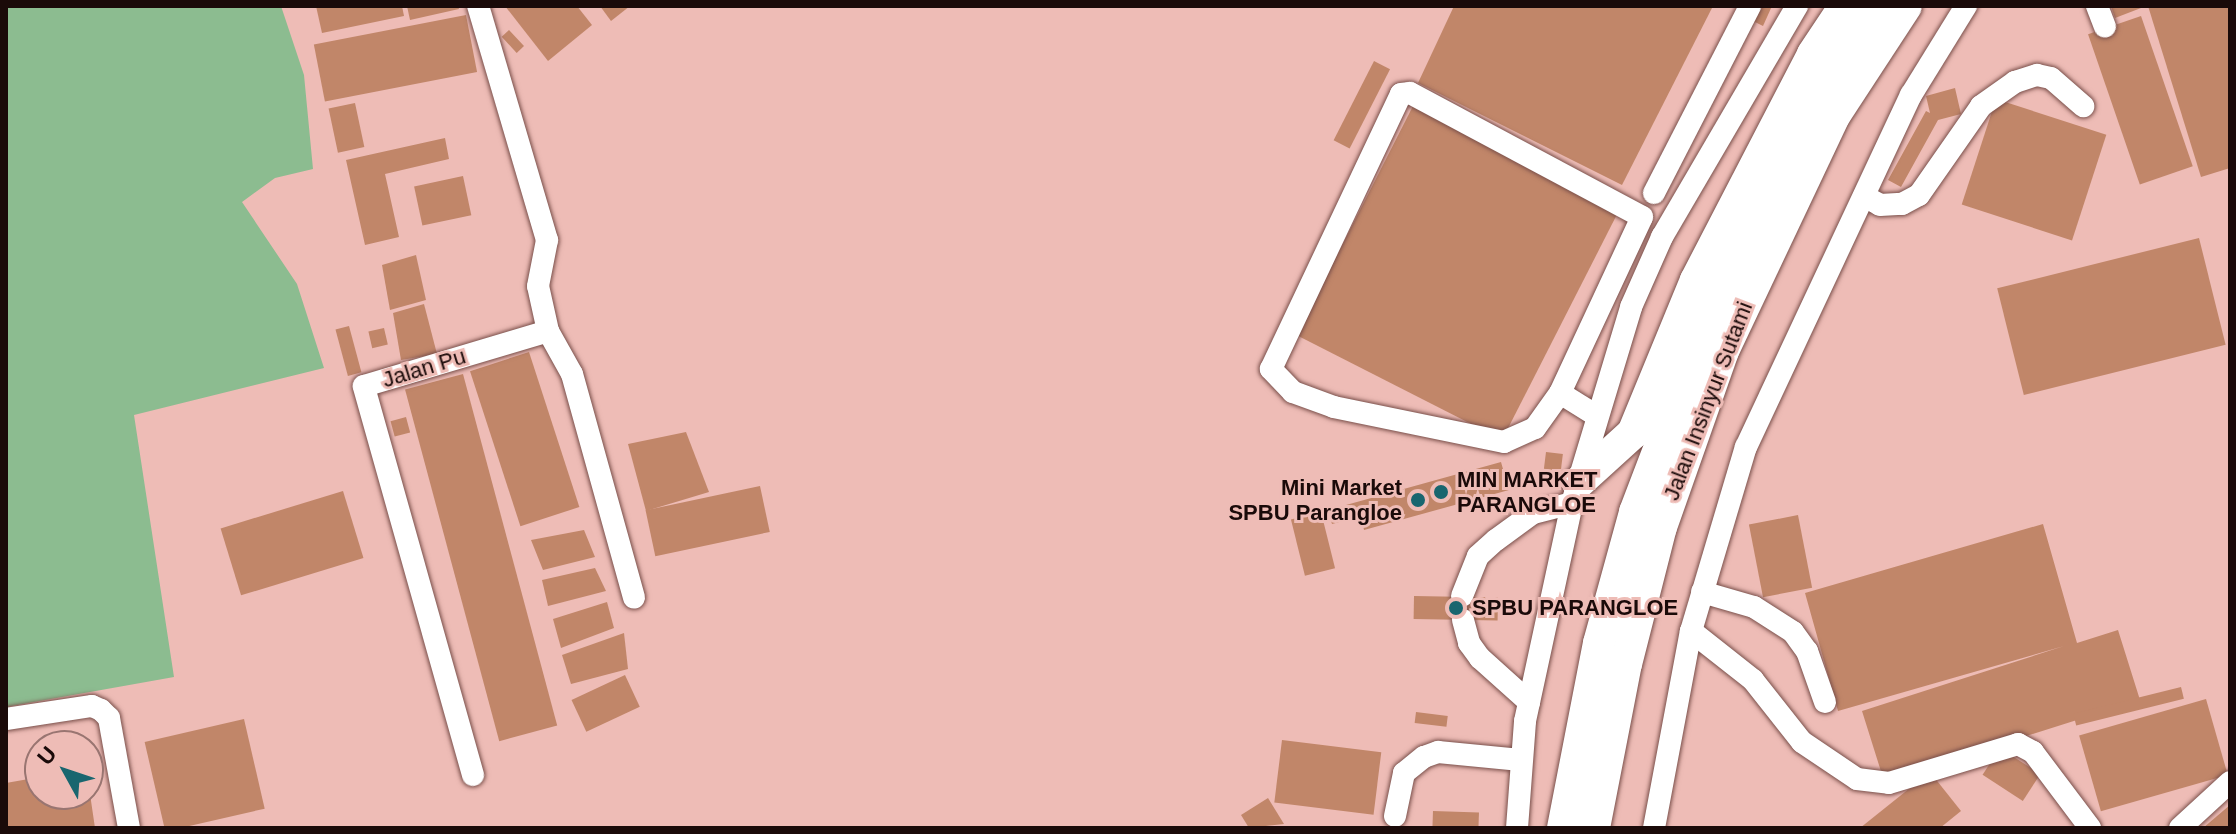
<!DOCTYPE html>
<style>
body{margin:0}
#map{position:relative;width:2236px;height:834px;overflow:hidden;background:#eebcb6;font-family:Arial,sans-serif}
div>[style]{position:absolute}
.green>*{inset:0;background:#8cbc90}
.building>*{inset:0;background:#c18669;transform-origin:0 0}
.roads{filter:drop-shadow(0 0 2px #794f4a) drop-shadow(0 0 2px #794f4a)}
.minor>*{height:22px;margin:-11px;padding:0 11px;transform-origin:11px;border-radius:11px;background:#fff}
.highway>*{height:32px;margin:-16px;padding:0 16px;transform-origin:16px;border-radius:16px;background:#fff}
.dots>*{width:22px;height:22px;translate:-50% -50%;box-sizing:border-box;border:4px solid #eebcb6;border-radius:50%}
span{translate:-50% -50%;white-space:nowrap;text-align:center;line-height:1.15;-webkit-text-stroke:6px #eebcb6;paint-order:stroke}
.street-label{font-size:22px;color:#1a0a09}
.poi-label{font-size:22px;color:#1a0a09;font-weight:700}
.left{translate:0 -50%;text-align:left}
.right{translate:-100% -50%;text-align:right}
.frame{position:absolute;inset:0;border:8px solid #1a0a09;pointer-events:none}
.north{position:absolute;left:24px;top:730px;width:80px;height:80px;box-sizing:border-box;background:#eebcb6;border:2px solid #997571;border-radius:50%;rotate:310deg;font-size:22px;font-weight:700;line-height:32px;text-align:center;color:#1a0a09}
.north::after{content:'';display:block;margin:auto;width:28px;height:36px;background:#19666f;clip-path:polygon(50% 0,100% 100%,50% 72%,0 100%)}
</style>
<div id="map">
<div class="green">
<div style="clip-path:polygon(6px 6px,281px 6px,304px 75px,313px 169px,275px 178px,242px 202px,297px 284px,324px 368px,134px 415px,174px 677px,6px 707px)"></div>
</div>
<div class="building">
<div style="clip-path:polygon(316px 6px,402px 6px,404px 16px,322px 33px)"></div>
<div style="clip-path:polygon(407px 6px,458px 6px,459px 9px,410px 20px)"></div>
<div style="clip-path:polygon(505px 6px,577px 6px,592px 25px,548px 61px)"></div>
<div style="clip-path:polygon(600px 6px,630px 6px,611px 21px)"></div>
<div style="clip-path:polygon(1454px 6px,1713px 6px,1622px 185px,1418px 83px)"></div>
<div style="clip-path:polygon(1760px 6px,1772px 6px,1763px 26px,1753px 21px)"></div>
<div style="clip-path:polygon(2111px 6px,2140px 6px,2141px 8px,2115px 18px)"></div>
<div style="clip-path:polygon(2148px 6px,2230px 6px,2230px 168px,2201px 177px)"></div>
<div style="left:466px;top:15px;width:58px;height:155px;rotate:79deg"></div>
<div style="left:2141px;top:16px;width:159px;height:56px;rotate:71deg"></div>
<div style="left:509px;top:30px;width:22px;height:10px;rotate:47deg"></div>
<div style="left:1374px;top:61px;width:18px;height:89px;rotate:27deg"></div>
<div style="clip-path:polygon(1955px 88px,1961px 114px,1938px 120px,1901px 187px,1888px 180px,1926px 111px,1930px 113px,1926px 96px)"></div>
<div style="left:1996px;top:99px;width:116px;height:111px;rotate:18deg"></div>
<div style="left:355px;top:103px;width:45px;height:27px;rotate:78deg"></div>
<div style="left:1413px;top:106px;width:231px;height:257px;rotate:27deg"></div>
<div style="clip-path:polygon(445px 138px,449px 159px,385px 174px,399px 237px,365px 245px,346px 160px)"></div>
<div style="left:463px;top:176px;width:40px;height:50px;rotate:78deg"></div>
<div style="left:2199px;top:238px;width:110px;height:208px;rotate:76deg"></div>
<div style="clip-path:polygon(416px 255px,426px 300px,390px 310px,382px 265px)"></div>
<div style="clip-path:polygon(424px 304px,437px 354px,401px 360px,393px 313px)"></div>
<div style="left:349px;top:326px;width:48px;height:14px;rotate:75deg"></div>
<div style="left:384px;top:328px;width:17px;height:16px;rotate:77deg"></div>
<div style="left:529px;top:352px;width:163px;height:62px;rotate:72deg"></div>
<div style="left:463px;top:374px;width:364px;height:60px;rotate:75deg"></div>
<div style="left:406px;top:417px;width:16px;height:16px;rotate:75deg"></div>
<div style="clip-path:polygon(686px 432px,709px 492px,646px 511px,628px 444px)"></div>
<div style="left:1546px;top:452px;width:17px;height:17px;rotate:7deg"></div>
<div style="clip-path:polygon(1501px 462px,1509px 490px,1364px 530px,1361px 516px,1332px 524px,1328px 510px)"></div>
<div style="left:760px;top:486px;width:47px;height:117px;rotate:78deg"></div>
<div style="left:343px;top:491px;width:70px;height:128px;rotate:73deg"></div>
<div style="left:1321px;top:512px;width:58px;height:31px;rotate:76deg"></div>
<div style="left:1798px;top:515px;width:74px;height:50px;rotate:79deg"></div>
<div style="clip-path:polygon(2043px 524px,2077px 643px,2118px 630px,2140px 700px,1884px 781px,1862px 711px,2064px 646px,1838px 711px,1805px 593px)"></div>
<div style="clip-path:polygon(584px 530px,595px 557px,543px 570px,531px 540px)"></div>
<div style="clip-path:polygon(595px 568px,606px 591px,548px 606px,542px 580px)"></div>
<div style="left:1414px;top:596px;width:84px;height:23px;rotate:1deg"></div>
<div style="clip-path:polygon(607px 602px,614px 628px,561px 648px,553px 619px)"></div>
<div style="clip-path:polygon(624px 633px,628px 669px,571px 684px,562px 655px)"></div>
<div style="left:625px;top:675px;width:35px;height:59px;rotate:65deg"></div>
<div style="left:2181px;top:687px;width:12px;height:111px;rotate:76deg"></div>
<div style="left:2206px;top:699px;width:79px;height:132px;rotate:74deg"></div>
<div style="left:1416px;top:712px;width:32px;height:11px;rotate:7deg"></div>
<div style="left:244px;top:719px;width:92px;height:102px;rotate:77deg"></div>
<div style="left:1282px;top:740px;width:100px;height:63px;rotate:7deg"></div>
<div style="left:2000px;top:748px;width:48px;height:32px;rotate:33deg"></div>
<div style="clip-path:polygon(1930px 772px,1961px 811px,1940px 828px,1860px 828px)"></div>
<div style="clip-path:polygon(40px 777px,40px 794px,90px 794px,95px 828px,6px 828px,6px 783px)"></div>
<div style="clip-path:polygon(1268px 798px,1284px 824px,1249px 828px,1241px 815px)"></div>
<div style="clip-path:polygon(2230px 805px,2230px 828px,2203px 828px)"></div>
<div style="left:1433px;top:811px;width:46px;height:17px;rotate:2deg"></div>
</div>
<div class="roads">
<div class="minor">
<div style="left:2097px;top:6px;width:22px;rotate:69deg"></div>
<div style="left:1410px;top:93px;width:263px;rotate:28.1deg"></div>
<div style="left:1642px;top:217px;width:194px;rotate:115deg"></div>
<div style="left:1560px;top:393px;width:43px;rotate:125.5deg"></div>
<div style="left:1535px;top:428px;width:34px;rotate:156deg"></div>
<div style="left:1504px;top:442px;width:174px;rotate:-168.4deg"></div>
<div style="left:1334px;top:407px;width:44px;rotate:-159.9deg"></div>
<div style="left:1293px;top:392px;width:32px;rotate:-134deg"></div>
<div style="left:1271px;top:369px;width:304px;rotate:-64.7deg"></div>
<div style="left:1401px;top:94px;width:9px;rotate:-6deg"></div>
<div style="left:1654px;top:193px;width:210px;rotate:-62.8deg"></div>
<div style="left:1864px;top:196px;width:18px;rotate:29deg"></div>
<div style="left:1880px;top:205px;width:22px;rotate:-3deg"></div>
<div style="left:1902px;top:204px;width:19px;rotate:-28deg"></div>
<div style="left:1919px;top:195px;width:108px;rotate:-55.1deg"></div>
<div style="left:1981px;top:106px;width:42px;rotate:-35.2deg"></div>
<div style="left:2015px;top:82px;width:23px;rotate:-18deg"></div>
<div style="left:2037px;top:75px;width:14px;rotate:12deg"></div>
<div style="left:2051px;top:78px;width:43px;rotate:41.2deg"></div>
<div style="left:548px;top:331px;width:49px;rotate:60.8deg"></div>
<div style="left:572px;top:374px;width:232px;rotate:74.5deg"></div>
<div style="left:1560px;top:393px;width:44px;rotate:31.9deg"></div>
<div style="left:1702px;top:592px;width:54px;rotate:16.1deg"></div>
<div style="left:1754px;top:607px;width:46px;rotate:32.7deg"></div>
<div style="left:1793px;top:632px;width:24px;rotate:54deg"></div>
<div style="left:1807px;top:651px;width:54px;rotate:70.6deg"></div>
<div style="left:1462px;top:596px;width:43px;rotate:-68.2deg"></div>
<div style="left:1478px;top:556px;width:24px;rotate:-42deg"></div>
<div style="left:1496px;top:540px;width:46px;rotate:-36.1deg"></div>
<div style="left:1533px;top:513px;width:40px;rotate:-14.4deg"></div>
<div style="left:1463px;top:620px;width:24px;rotate:75deg"></div>
<div style="left:1469px;top:643px;width:19px;rotate:54deg"></div>
<div style="left:1480px;top:658px;width:66px;rotate:41.9deg"></div>
<div style="left:1691px;top:631px;width:79px;rotate:38.3deg"></div>
<div style="left:1753px;top:680px;width:79px;rotate:51.7deg"></div>
<div style="left:1802px;top:742px;width:66px;rotate:33.9deg"></div>
<div style="left:1857px;top:779px;width:32px;rotate:7deg"></div>
<div style="left:1889px;top:783px;width:135px;rotate:-16.8deg"></div>
<div style="left:2018px;top:744px;width:17px;rotate:28deg"></div>
<div style="left:2033px;top:752px;width:95px;rotate:53.1deg"></div>
<div style="left:6px;top:719px;width:87px;rotate:-8.6deg"></div>
<div style="left:92px;top:706px;width:10px;rotate:24deg"></div>
<div style="left:101px;top:710px;width:11px;rotate:45deg"></div>
<div style="left:109px;top:718px;width:112px;rotate:79.7deg"></div>
<div style="left:473px;top:775px;width:404px;rotate:-105.7deg"></div>
<div style="left:364px;top:386px;width:192px;rotate:-16.6deg"></div>
<div style="left:548px;top:331px;width:46px;rotate:-102.5deg"></div>
<div style="left:538px;top:286px;width:47px;rotate:-78.9deg"></div>
<div style="left:547px;top:240px;width:244px;rotate:-106.4deg"></div>
<div style="left:1395px;top:816px;width:44px;rotate:-78.2deg"></div>
<div style="left:1404px;top:773px;width:26px;rotate:-39deg"></div>
<div style="left:1424px;top:757px;width:15px;rotate:-20deg"></div>
<div style="left:1438px;top:752px;width:83px;rotate:5.5deg"></div>
<div style="left:1517px;top:828px;width:107px;rotate:-85.7deg"></div>
<div style="left:1525px;top:721px;width:223px;rotate:-77.8deg"></div>
<div style="left:1572px;top:503px;width:205px;rotate:-73.2deg"></div>
<div style="left:1631px;top:307px;width:77px;rotate:-66.1deg"></div>
<div style="left:1662px;top:237px;width:268px;rotate:-59.7deg"></div>
<div style="left:1654px;top:828px;width:200px;rotate:-79.4deg"></div>
<div style="left:1691px;top:631px;width:192px;rotate:-73.4deg"></div>
<div style="left:1746px;top:447px;width:389px;rotate:-64.9deg"></div>
<div style="left:1911px;top:95px;width:105px;rotate:-58.3deg"></div>
<div style="left:2180px;top:828px;width:68px;rotate:-42.6deg"></div>
</div>
<div class="highway">
<div style="left:1578px;top:483px;width:74px;rotate:-42.3deg"></div>
<div style="left:1633px;top:433px;width:165px;rotate:-67.6deg"></div>
<div style="left:1696px;top:280px;width:254px;rotate:-62.6deg"></div>
<div style="left:1813px;top:54px;width:58px;rotate:-56.3deg"></div>
<div style="left:1563px;top:828px;width:188px;rotate:-79deg"></div>
<div style="left:1599px;top:643px;width:136px;rotate:-74.6deg"></div>
<div style="left:1635px;top:512px;width:185px;rotate:-69.1deg"></div>
<div style="left:1701px;top:339px;width:159px;rotate:-65deg"></div>
<div style="left:1768px;top:195px;width:216px;rotate:-61.2deg"></div>
<div style="left:1594px;top:828px;width:167px;rotate:-79deg"></div>
<div style="left:1626px;top:664px;width:141px;rotate:-75.7deg"></div>
<div style="left:1661px;top:527px;width:187px;rotate:-70.6deg"></div>
<div style="left:1723px;top:351px;width:260px;rotate:-64.7deg"></div>
<div style="left:1834px;top:116px;width:131px;rotate:-56.8deg"></div>
</div>
</div>
<div class="dots">
<div style="left:1441px;top:492px;background:#19666f"></div>
<div style="left:1418px;top:500px;background:#19666f"></div>
<div style="left:1456px;top:608px;background:#19666f"></div>
</div>
<div class="street-label">
<span style="left:424px;top:368px;rotate:-17deg">Jalan Pu</span>
<span style="left:1708px;top:401px;rotate:-69deg">Jalan Insinyur Sutami</span>
</div>
<div class="poi-label">
<span class="left" style="left:1457px;top:492px">MIN MARKET<br>PARANGLOE</span>
<span class="right" style="left:1402px;top:500px">Mini Market<br>SPBU Parangloe</span>
<span class="left" style="left:1472px;top:608px">SPBU PARANGLOE</span>
</div>
<div class="frame"></div>
<div class="north">U</div>
</div>
